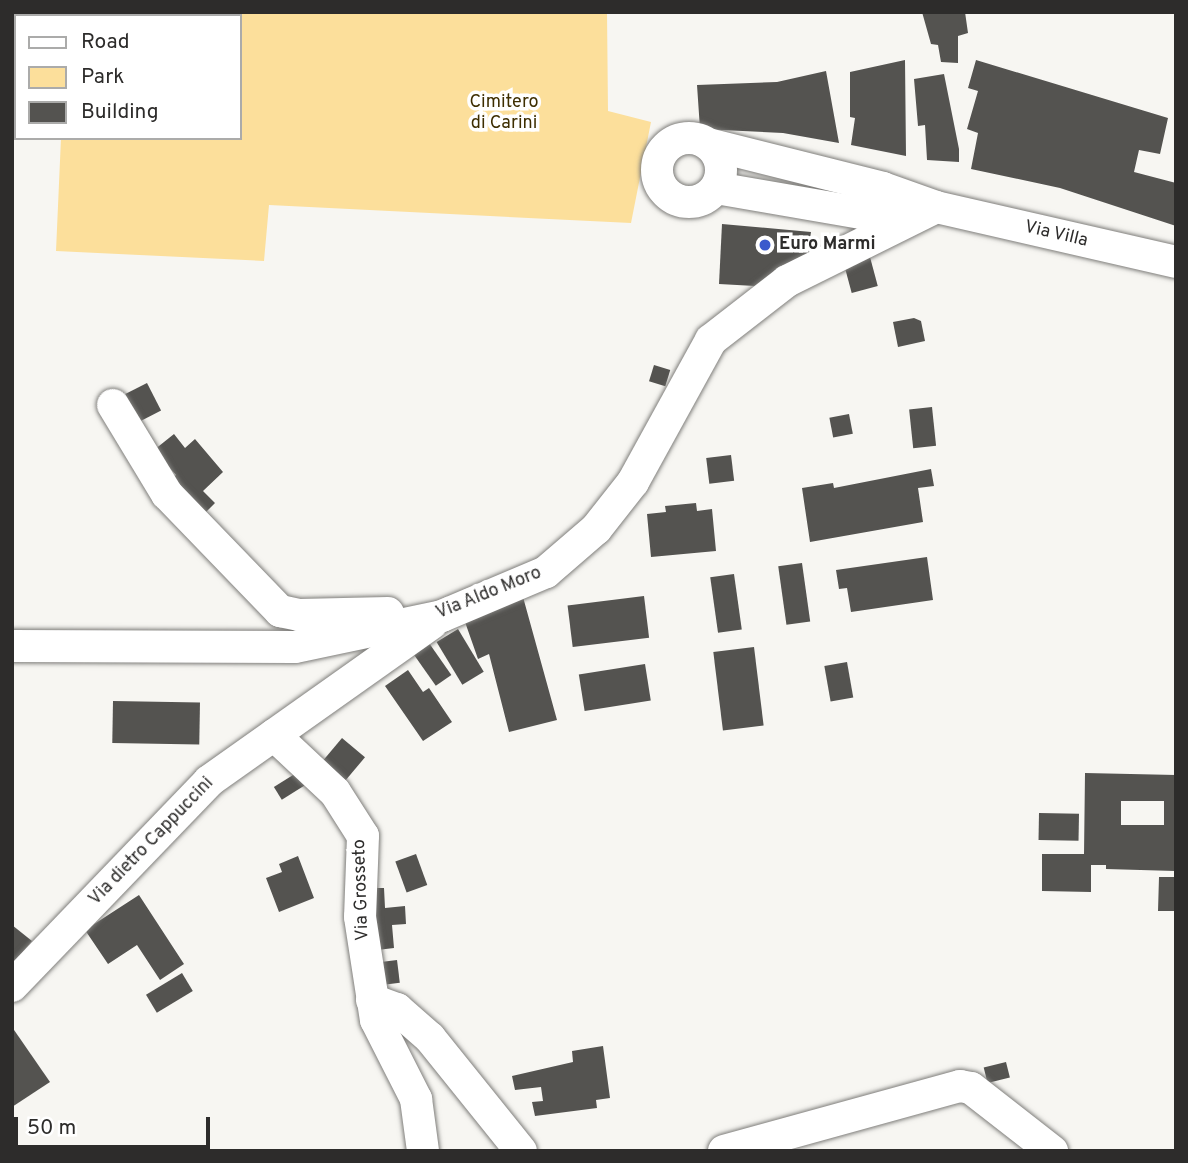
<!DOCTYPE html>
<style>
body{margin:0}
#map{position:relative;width:1188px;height:1163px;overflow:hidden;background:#f7f6f2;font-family:Overpass,sans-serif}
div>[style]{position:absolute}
.green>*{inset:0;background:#fcdf9b}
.building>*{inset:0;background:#545350;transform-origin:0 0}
.roads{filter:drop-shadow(0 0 2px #7f7e7b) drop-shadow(0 0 2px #7f7e7b)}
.street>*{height:32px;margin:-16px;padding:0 16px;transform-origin:16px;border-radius:16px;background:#fff}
.street>.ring{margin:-16px;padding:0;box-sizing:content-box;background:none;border:32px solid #fff;border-radius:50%}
.dots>*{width:19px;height:19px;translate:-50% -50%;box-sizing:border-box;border:4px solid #fff;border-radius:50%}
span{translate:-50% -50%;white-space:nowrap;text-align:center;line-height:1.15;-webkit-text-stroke:7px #fff;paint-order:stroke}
.park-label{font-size:18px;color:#3e2e00}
.street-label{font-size:18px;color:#2d2c2b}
.poi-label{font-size:18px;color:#2d2c2b;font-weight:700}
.left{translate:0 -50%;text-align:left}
.frame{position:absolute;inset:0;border:14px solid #2d2c2b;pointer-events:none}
.legend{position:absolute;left:14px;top:14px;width:228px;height:126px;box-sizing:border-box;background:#fff;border:2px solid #ababaa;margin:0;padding:9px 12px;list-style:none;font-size:21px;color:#2d2c2b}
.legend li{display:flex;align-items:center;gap:14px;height:35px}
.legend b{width:35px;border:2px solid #ababaa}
.scale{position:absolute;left:14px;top:1117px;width:196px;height:32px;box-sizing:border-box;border:4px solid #2d2c2b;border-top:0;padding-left:9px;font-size:21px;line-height:24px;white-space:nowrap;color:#2d2c2b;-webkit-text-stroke:5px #fff;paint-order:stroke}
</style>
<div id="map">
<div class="green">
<div style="clip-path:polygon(66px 12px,607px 12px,608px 111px,651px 122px,631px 223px,269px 205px,264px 261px,56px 251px,61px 138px,240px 138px,240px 16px,66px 16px)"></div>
</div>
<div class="building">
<div style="clip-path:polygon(922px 12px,965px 12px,968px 33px,958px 36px,958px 63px,941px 62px,938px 45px,931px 44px)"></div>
<div style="clip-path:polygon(905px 60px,906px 156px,851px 145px,855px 118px,850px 117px,850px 72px)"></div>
<div style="clip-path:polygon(976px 60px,1168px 118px,1160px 154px,1139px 150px,1134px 172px,1176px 183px,1176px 226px,1060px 188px,971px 169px,978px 133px,967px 129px,978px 91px,968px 88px)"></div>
<div style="clip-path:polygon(826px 71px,839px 143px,783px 133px,700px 129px,697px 85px,777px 82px)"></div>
<div style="clip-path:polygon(944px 74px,959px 149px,959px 162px,927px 160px,925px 125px,918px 126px,914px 79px)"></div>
<div style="clip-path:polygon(722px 224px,811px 232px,807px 259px,755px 286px,719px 284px)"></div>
<div style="left:870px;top:257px;width:30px;height:27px;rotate:75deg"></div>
<div style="clip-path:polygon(914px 318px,921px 321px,925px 341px,898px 347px,893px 322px)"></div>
<div style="left:654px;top:365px;width:17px;height:17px;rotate:17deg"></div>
<div style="left:147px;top:383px;width:31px;height:31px;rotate:63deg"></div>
<div style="left:932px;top:407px;width:39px;height:23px;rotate:84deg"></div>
<div style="left:849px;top:414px;width:20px;height:20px;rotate:79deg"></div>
<div style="clip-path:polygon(174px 434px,185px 448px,195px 439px,223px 472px,203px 491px,215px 503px,202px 516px,169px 481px,176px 475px,154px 450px)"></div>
<div style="left:731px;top:455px;width:26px;height:25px;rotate:83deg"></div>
<div style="clip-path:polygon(931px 469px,934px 486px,918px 488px,923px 522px,810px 542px,802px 488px,833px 483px,834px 488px)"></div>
<div style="clip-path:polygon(696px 503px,697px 511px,712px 509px,716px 551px,651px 557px,647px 514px,666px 512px,665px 506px)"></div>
<div style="clip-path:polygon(927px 557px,933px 600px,851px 612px,847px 588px,839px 589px,836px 570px)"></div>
<div style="left:802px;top:563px;width:59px;height:24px;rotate:82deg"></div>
<div style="left:734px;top:574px;width:56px;height:24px;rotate:82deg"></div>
<div style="left:644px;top:596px;width:42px;height:77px;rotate:83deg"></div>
<div style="clip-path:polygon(523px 597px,557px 720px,509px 732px,489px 654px,478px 659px,465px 622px)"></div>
<div style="left:458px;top:629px;width:50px;height:25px;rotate:59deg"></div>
<div style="left:429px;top:643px;width:39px;height:19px;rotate:55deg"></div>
<div style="left:754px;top:647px;width:79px;height:41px;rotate:83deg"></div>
<div style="left:847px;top:662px;width:36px;height:23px;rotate:80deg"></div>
<div style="left:645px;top:664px;width:37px;height:67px;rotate:81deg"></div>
<div style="clip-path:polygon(408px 670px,423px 692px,429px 688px,452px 722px,423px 741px,385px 686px)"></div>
<div style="left:113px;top:701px;width:87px;height:42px;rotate:1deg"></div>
<div style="left:342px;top:738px;width:30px;height:35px;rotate:40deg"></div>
<div style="left:301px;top:770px;width:15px;height:32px;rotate:58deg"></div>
<div style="clip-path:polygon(evenodd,1085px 773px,1176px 775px,1175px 871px,1106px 869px,1106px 865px,1091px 865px,1091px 892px,1042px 891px,1042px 854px,1084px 854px,1085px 773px,1121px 801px,1164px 801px,1164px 825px,1121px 825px,1121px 801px)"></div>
<div style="left:1039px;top:813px;width:40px;height:27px;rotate:1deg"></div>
<div style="left:416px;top:854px;width:33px;height:22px;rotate:70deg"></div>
<div style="clip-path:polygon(298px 856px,314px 898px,279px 912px,266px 878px,282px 872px,279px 864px)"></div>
<div style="clip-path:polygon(1176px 872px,1176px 911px,1158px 911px,1159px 877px,1174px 877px)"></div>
<div style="clip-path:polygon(368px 888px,384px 888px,385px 908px,405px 906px,406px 924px,392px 925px,394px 948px,369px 951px)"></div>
<div style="clip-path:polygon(139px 895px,184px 964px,160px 980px,137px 945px,108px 964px,85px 930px)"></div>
<div style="clip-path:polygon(12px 925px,32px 941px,12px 965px)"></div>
<div style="left:397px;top:960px;width:23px;height:24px;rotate:83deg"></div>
<div style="left:182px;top:973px;width:21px;height:42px;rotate:59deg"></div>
<div style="clip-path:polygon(12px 1027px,50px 1082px,12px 1107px)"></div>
<div style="clip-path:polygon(603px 1046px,610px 1098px,596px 1100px,597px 1108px,535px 1116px,532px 1102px,543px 1101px,541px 1087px,515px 1090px,512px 1076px,573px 1062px,572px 1051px)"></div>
<div style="left:1006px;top:1062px;width:16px;height:23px;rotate:76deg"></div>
</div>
<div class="roads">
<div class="street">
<div class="ring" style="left:657px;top:138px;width:32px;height:32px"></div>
<div style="left:708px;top:144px;width:180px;rotate:14.1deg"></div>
<div style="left:883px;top:188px;width:56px;rotate:19.7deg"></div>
<div style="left:936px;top:207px;width:246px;rotate:12.9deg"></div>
<div style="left:716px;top:188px;width:147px;rotate:9.8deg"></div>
<div style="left:861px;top:213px;width:56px;rotate:-4.1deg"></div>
<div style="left:113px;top:405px;width:104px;rotate:58.8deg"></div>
<div style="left:167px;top:494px;width:163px;rotate:46deg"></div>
<div style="left:280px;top:611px;width:19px;rotate:12deg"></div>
<div style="left:299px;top:615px;width:89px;rotate:-1.3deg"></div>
<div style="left:12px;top:646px;width:283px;rotate:0.2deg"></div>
<div style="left:295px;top:647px;width:150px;rotate:-11.9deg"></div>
<div style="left:442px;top:616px;width:113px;rotate:-22.9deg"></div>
<div style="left:546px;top:572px;width:66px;rotate:-40.7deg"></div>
<div style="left:596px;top:529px;width:60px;rotate:-51.8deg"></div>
<div style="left:633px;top:482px;width:162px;rotate:-61.2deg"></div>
<div style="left:711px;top:340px;width:96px;rotate:-37.8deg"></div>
<div style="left:787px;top:281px;width:166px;rotate:-26.4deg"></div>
<div style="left:274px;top:735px;width:83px;rotate:43.1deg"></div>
<div style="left:335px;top:792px;width:52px;rotate:57.5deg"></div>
<div style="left:363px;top:836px;width:81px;rotate:92.1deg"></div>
<div style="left:360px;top:917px;width:104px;rotate:81.2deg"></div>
<div style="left:376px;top:1020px;width:89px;rotate:63.1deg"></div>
<div style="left:416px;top:1099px;width:52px;rotate:82.3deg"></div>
<div style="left:12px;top:986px;width:284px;rotate:-46.1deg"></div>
<div style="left:209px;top:781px;width:273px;rotate:-35.3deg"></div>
<div style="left:372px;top:1000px;width:27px;rotate:20deg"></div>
<div style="left:397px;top:1009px;width:44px;rotate:41.3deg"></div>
<div style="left:430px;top:1038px;width:145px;rotate:51.2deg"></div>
<div style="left:724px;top:1151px;width:245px;rotate:-15.4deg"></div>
<div style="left:960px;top:1086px;width:11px;rotate:10deg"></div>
<div style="left:971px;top:1088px;width:103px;rotate:37.9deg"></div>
</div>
</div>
<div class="dots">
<div style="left:765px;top:245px;background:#3a5acc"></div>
</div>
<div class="park-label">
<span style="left:504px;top:114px">Cimitero<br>di Carini</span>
</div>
<div class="street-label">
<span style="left:1056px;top:235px;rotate:13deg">Via Villa</span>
<span style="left:489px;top:594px;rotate:-22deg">Via Aldo Moro</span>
<span style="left:152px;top:842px;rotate:-46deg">Via dietro Cappuccini</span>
<span style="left:362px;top:890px;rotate:-92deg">Via Grosseto</span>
</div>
<div class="poi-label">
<span class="left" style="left:779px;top:245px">Euro Marmi</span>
</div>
<div class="frame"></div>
<ul class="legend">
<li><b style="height:9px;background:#fff"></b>Road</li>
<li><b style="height:19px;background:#fcdf9b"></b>Park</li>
<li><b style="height:19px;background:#545350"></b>Building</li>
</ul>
<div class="scale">50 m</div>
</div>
